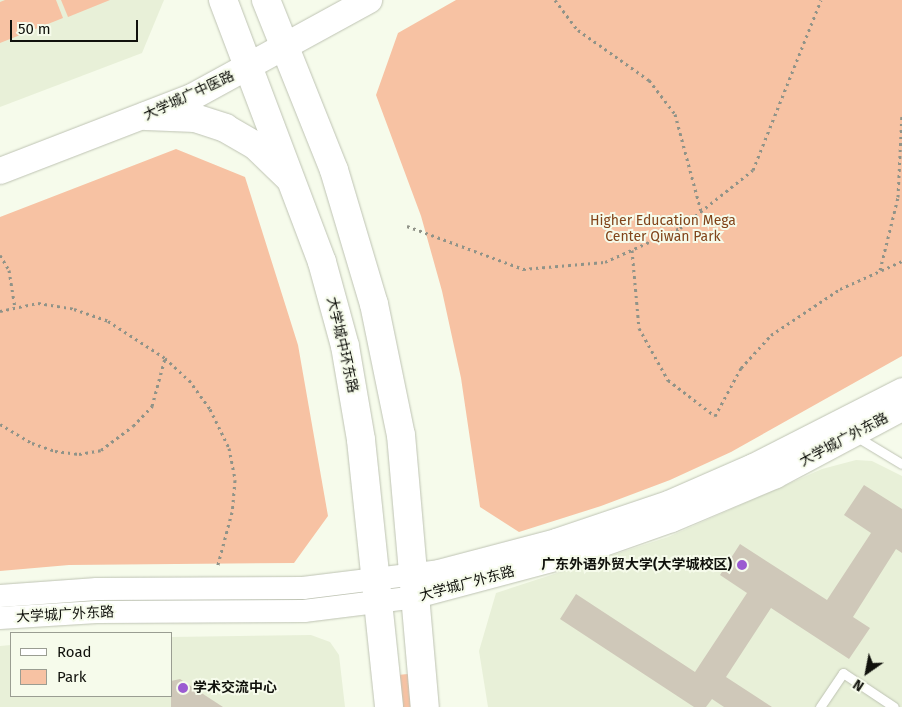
<!DOCTYPE html>
<meta charset="utf-8">
<style>
body{margin:0}
#map{position:relative;width:902px;height:707px;overflow:hidden;background:#f6fbeb;font-family:"Fira Sans","Noto Sans SC",sans-serif}
div>[style]{position:absolute}
.built>*{inset:0;background:#e8f0d8}
.green>*{inset:0;background:#f7c2a3;transform-origin:0 0}
.building>*{inset:0;background:#cfc8b9}
.path>*{height:3px;margin-top:-1.5px;transform-origin:0;background:repeating-linear-gradient(90deg,#909388 0 2.5px,transparent 0 6.5px)}
.roads{filter:drop-shadow(0 0 1px #bec3b3) drop-shadow(0 0 1px #bec3b3)}
.service>*{height:9px;margin:-4.5px;padding:0 4.5px;transform-origin:4.5px;border-radius:4.5px;background:#fff}
.tertiary>*{height:22px;margin:-11px;padding:0 11px;transform-origin:11px;border-radius:11px;background:#fff}
.secondary>*{height:26px;margin:-13px;padding:0 13px;transform-origin:13px;border-radius:13px;background:#fff}
.primary>*{height:28px;margin:-14px;padding:0 14px;transform-origin:14px;border-radius:14px;background:#fff}
.dots>*{width:14px;height:14px;translate:-50% -50%;box-sizing:border-box;border:2px solid #f6fbeb;border-radius:50%}
span{translate:-50% -50%;white-space:nowrap;text-align:center;line-height:1.15;-webkit-text-stroke:4px #f6fbeb;paint-order:stroke}
.street-label{font-size:14px;color:#10110c}
.park-label{font-size:14px;color:#81441a}
.poi-label{font-size:14px;color:#10110c;font-weight:700}
.right{translate:-100% -50%;text-align:right}
.left{translate:0 -50%;text-align:left}
.legend{position:absolute;left:10px;top:632px;width:162px;height:65px;box-sizing:border-box;background:#f6fbeb;border:1px solid #9a9d92;margin:0;padding:6px 9px;list-style:none;font-size:15px;color:#10110c}
.legend li{display:flex;align-items:center;gap:10px;height:25px}
.legend b{width:25px;border:1px solid #9a9d92}
.north{position:absolute;left:842px;top:647px;width:50px;height:50px;-webkit-text-stroke:4px #f6fbeb;paint-order:stroke;rotate:213deg;font-size:14px;font-weight:700;line-height:20px;text-align:center;color:#10110c}
.north::after{content:'';display:block;margin:auto;width:18px;height:22px;background:#10110c;clip-path:polygon(50% 0,100% 100%,50% 72%,0 100%)}
.scale{position:absolute;left:10px;top:20px;width:128px;height:22px;box-sizing:border-box;border:2px solid #10110c;border-top:0;padding-left:6px;font-size:15px;line-height:18px;white-space:nowrap;color:#10110c;-webkit-text-stroke:4px #f6fbeb;paint-order:stroke}
</style>
<div id="map">
<div class="built">
<div style="clip-path:polygon(0 0,164px 0,142px 53px,0 107px)"></div>
<div style="clip-path:polygon(856px 460px,872px 461px,902px 476px,902px 707px,488px 707px,479px 651px,496px 593px,668px 537px,822px 469px)"></div>
<div style="clip-path:polygon(311px 635px,330px 642px,339px 655px,345px 707px,0 707px,0 646px,11px 645px,11px 696px,171px 696px,171px 637px)"></div>
</div>
<div class="green">
<div style="clip-path:polygon(5px 0,56px 0,63px 18px,0 43px,0 2px)"></div>
<div style="clip-path:polygon(61px 0,110px 0,68px 17px)"></div>
<div style="clip-path:polygon(456px 0,902px 0,902px 356px,731px 452px,670px 480px,601px 506px,519px 532px,480px 507px,461px 378px,442px 291px,421px 216px,376px 95px,398px 33px)"></div>
<div style="clip-path:polygon(176px 149px,245px 177px,298px 345px,328px 516px,294px 563px,69px 565px,0 571px,0 217px)"></div>
<div style="left:408px;top:674px;width:33px;height:11px;rotate:85deg"></div>
</div>
<div class="building">
<div style="clip-path:polygon(864px 485px,902px 509px,902px 553px,896px 549px,853px 617px,870px 628px,849px 659px,771px 608px,726px 677px,772px 707px,724px 707px,712px 699px,706px 707px,694px 707px,560px 619px,576px 594px,695px 672px,747px 593px,720px 575px,740px 544px,827px 600px,871px 533px,844px 515px)"></div>
<div style="clip-path:polygon(180px 679px,223px 707px,171px 707px,171px 681px)"></div>
</div>
<div class="path">
<div style="left:555px;top:0;width:38px;rotate:53deg"></div>
<div style="left:578px;top:30px;width:87px;rotate:35.2deg"></div>
<div style="left:649px;top:80px;width:43px;rotate:52.6deg"></div>
<div style="left:675px;top:114px;width:100px;rotate:75deg"></div>
<div style="left:407px;top:226px;width:124px;rotate:20.3deg"></div>
<div style="left:523px;top:269px;width:82px;rotate:-4.9deg"></div>
<div style="left:605px;top:262px;width:82px;rotate:-24.4deg"></div>
<div style="left:680px;top:228px;width:93px;rotate:-38.5deg"></div>
<div style="left:753px;top:170px;width:183px;rotate:-68.2deg"></div>
<div style="left:632px;top:250px;width:78px;rotate:84.9deg"></div>
<div style="left:639px;top:328px;width:60px;rotate:60.9deg"></div>
<div style="left:668px;top:380px;width:59px;rotate:37.5deg"></div>
<div style="left:715px;top:416px;width:55px;rotate:-61.6deg"></div>
<div style="left:741px;top:368px;width:45px;rotate:-47.7deg"></div>
<div style="left:771px;top:335px;width:83px;rotate:-33.7deg"></div>
<div style="left:840px;top:289px;width:68px;rotate:-24.3deg"></div>
<div style="left:0;top:255px;width:17px;rotate:59deg"></div>
<div style="left:9px;top:270px;width:37px;rotate:81deg"></div>
<div style="left:880px;top:270px;width:75px;rotate:-76.1deg"></div>
<div style="left:898px;top:197px;width:84px;rotate:-87.3deg"></div>
<div style="left:0;top:311px;width:39px;rotate:-12deg"></div>
<div style="left:38px;top:303px;width:36px;rotate:9deg"></div>
<div style="left:74px;top:309px;width:36px;rotate:19deg"></div>
<div style="left:108px;top:321px;width:68px;rotate:33deg"></div>
<div style="left:165px;top:358px;width:33px;rotate:43deg"></div>
<div style="left:189px;top:380px;width:36px;rotate:54deg"></div>
<div style="left:210px;top:409px;width:43px;rotate:64deg"></div>
<div style="left:229px;top:448px;width:33px;rotate:79deg"></div>
<div style="left:235px;top:480px;width:32px;rotate:95deg"></div>
<div style="left:232px;top:512px;width:58px;rotate:105deg"></div>
<div style="left:0;top:424px;width:37px;rotate:31deg"></div>
<div style="left:32px;top:443px;width:24px;rotate:19deg"></div>
<div style="left:55px;top:451px;width:24px;rotate:7deg"></div>
<div style="left:79px;top:454px;width:22px;rotate:-10deg"></div>
<div style="left:101px;top:450px;width:40px;rotate:-37deg"></div>
<div style="left:133px;top:426px;width:28px;rotate:-46deg"></div>
<div style="left:152px;top:406px;width:50px;rotate:-74.8deg"></div>
</div>
<div class="roads">
<div class="service">
<div style="left:857px;top:437px;width:52px;rotate:31deg"></div>
<div style="left:820px;top:707px;width:41px;rotate:-55.9deg"></div>
<div style="left:843px;top:673px;width:61px;rotate:33.7deg"></div>
</div>
<div class="tertiary">
<div style="left:0;top:596px;width:97px;rotate:-4.1deg"></div>
<div style="left:97px;top:589px;width:206px;rotate:-0.3deg"></div>
<div style="left:303px;top:588px;width:137px;rotate:-7.1deg"></div>
<div style="left:439px;top:571px;width:121px;rotate:-14.8deg"></div>
<div style="left:556px;top:540px;width:118px;rotate:-18.7deg"></div>
<div style="left:668px;top:502px;width:93px;rotate:-23.5deg"></div>
<div style="left:753px;top:465px;width:167px;rotate:-27deg"></div>
<div style="left:0;top:618px;width:97px;rotate:-3.5deg"></div>
<div style="left:97px;top:612px;width:207px;rotate:-0.3deg"></div>
<div style="left:304px;top:611px;width:113px;rotate:-7.1deg"></div>
<div style="left:416px;top:597px;width:171px;rotate:-14.9deg"></div>
<div style="left:581px;top:553px;width:96px;rotate:-19.4deg"></div>
<div style="left:672px;top:521px;width:113px;rotate:-22.9deg"></div>
<div style="left:776px;top:477px;width:143px;rotate:-28deg"></div>
</div>
<div class="secondary">
<div style="left:0;top:171px;width:206px;rotate:-21.1deg"></div>
<div style="left:192px;top:97px;width:202px;rotate:-28.7deg"></div>
</div>
<div class="primary">
<div style="left:223px;top:0;width:280px;rotate:69.3deg"></div>
<div style="left:322px;top:262px;width:87px;rotate:74.7deg"></div>
<div style="left:345px;top:346px;width:95px;rotate:80.3deg"></div>
<div style="left:361px;top:440px;width:268px;rotate:84deg"></div>
<div style="left:266px;top:0;width:183px;rotate:68.2deg"></div>
<div style="left:334px;top:170px;width:140px;rotate:73.4deg"></div>
<div style="left:374px;top:304px;width:134px;rotate:78.4deg"></div>
<div style="left:401px;top:435px;width:273px;rotate:85deg"></div>
<div style="left:146px;top:116px;width:49px;rotate:2.3deg"></div>
<div style="left:195px;top:118px;width:32px;rotate:18deg"></div>
<div style="left:225px;top:128px;width:36px;rotate:30deg"></div>
<div style="left:256px;top:146px;width:45px;rotate:44.1deg"></div>
</div>
</div>
<div class="dots">
<div style="left:742px;top:565px;background:#9b5bd1"></div>
<div style="left:183px;top:688px;background:#9b5bd1"></div>
</div>
<div class="street-label">
<span style="left:189px;top:96px;rotate:-25deg">大学城广中医路</span>
<span style="left:342px;top:345px;rotate:77deg">大学城中环东路</span>
<span style="left:844px;top:440px;rotate:-28deg">大学城广外东路</span>
<span style="left:467px;top:584px;rotate:-15deg">大学城广外东路</span>
<span style="left:65px;top:615px;rotate:-3deg">大学城广外东路</span>
</div>
<div class="park-label">
<span style="left:663px;top:229px">Higher Education Mega<br>Center Qiwan Park</span>
</div>
<div class="poi-label">
<span class="right" style="left:732px;top:565px">广东外语外贸大学(大学城校区)</span>
<span class="left" style="left:193px;top:688px">学术交流中心</span>
</div>
<ul class="legend">
<li><b style="height:6px;background:#fff"></b>Road</li>
<li><b style="height:14px;background:#f7c2a3"></b>Park</li>
</ul>
<div class="north">N</div>
<div class="scale">50 m</div>
</div>
